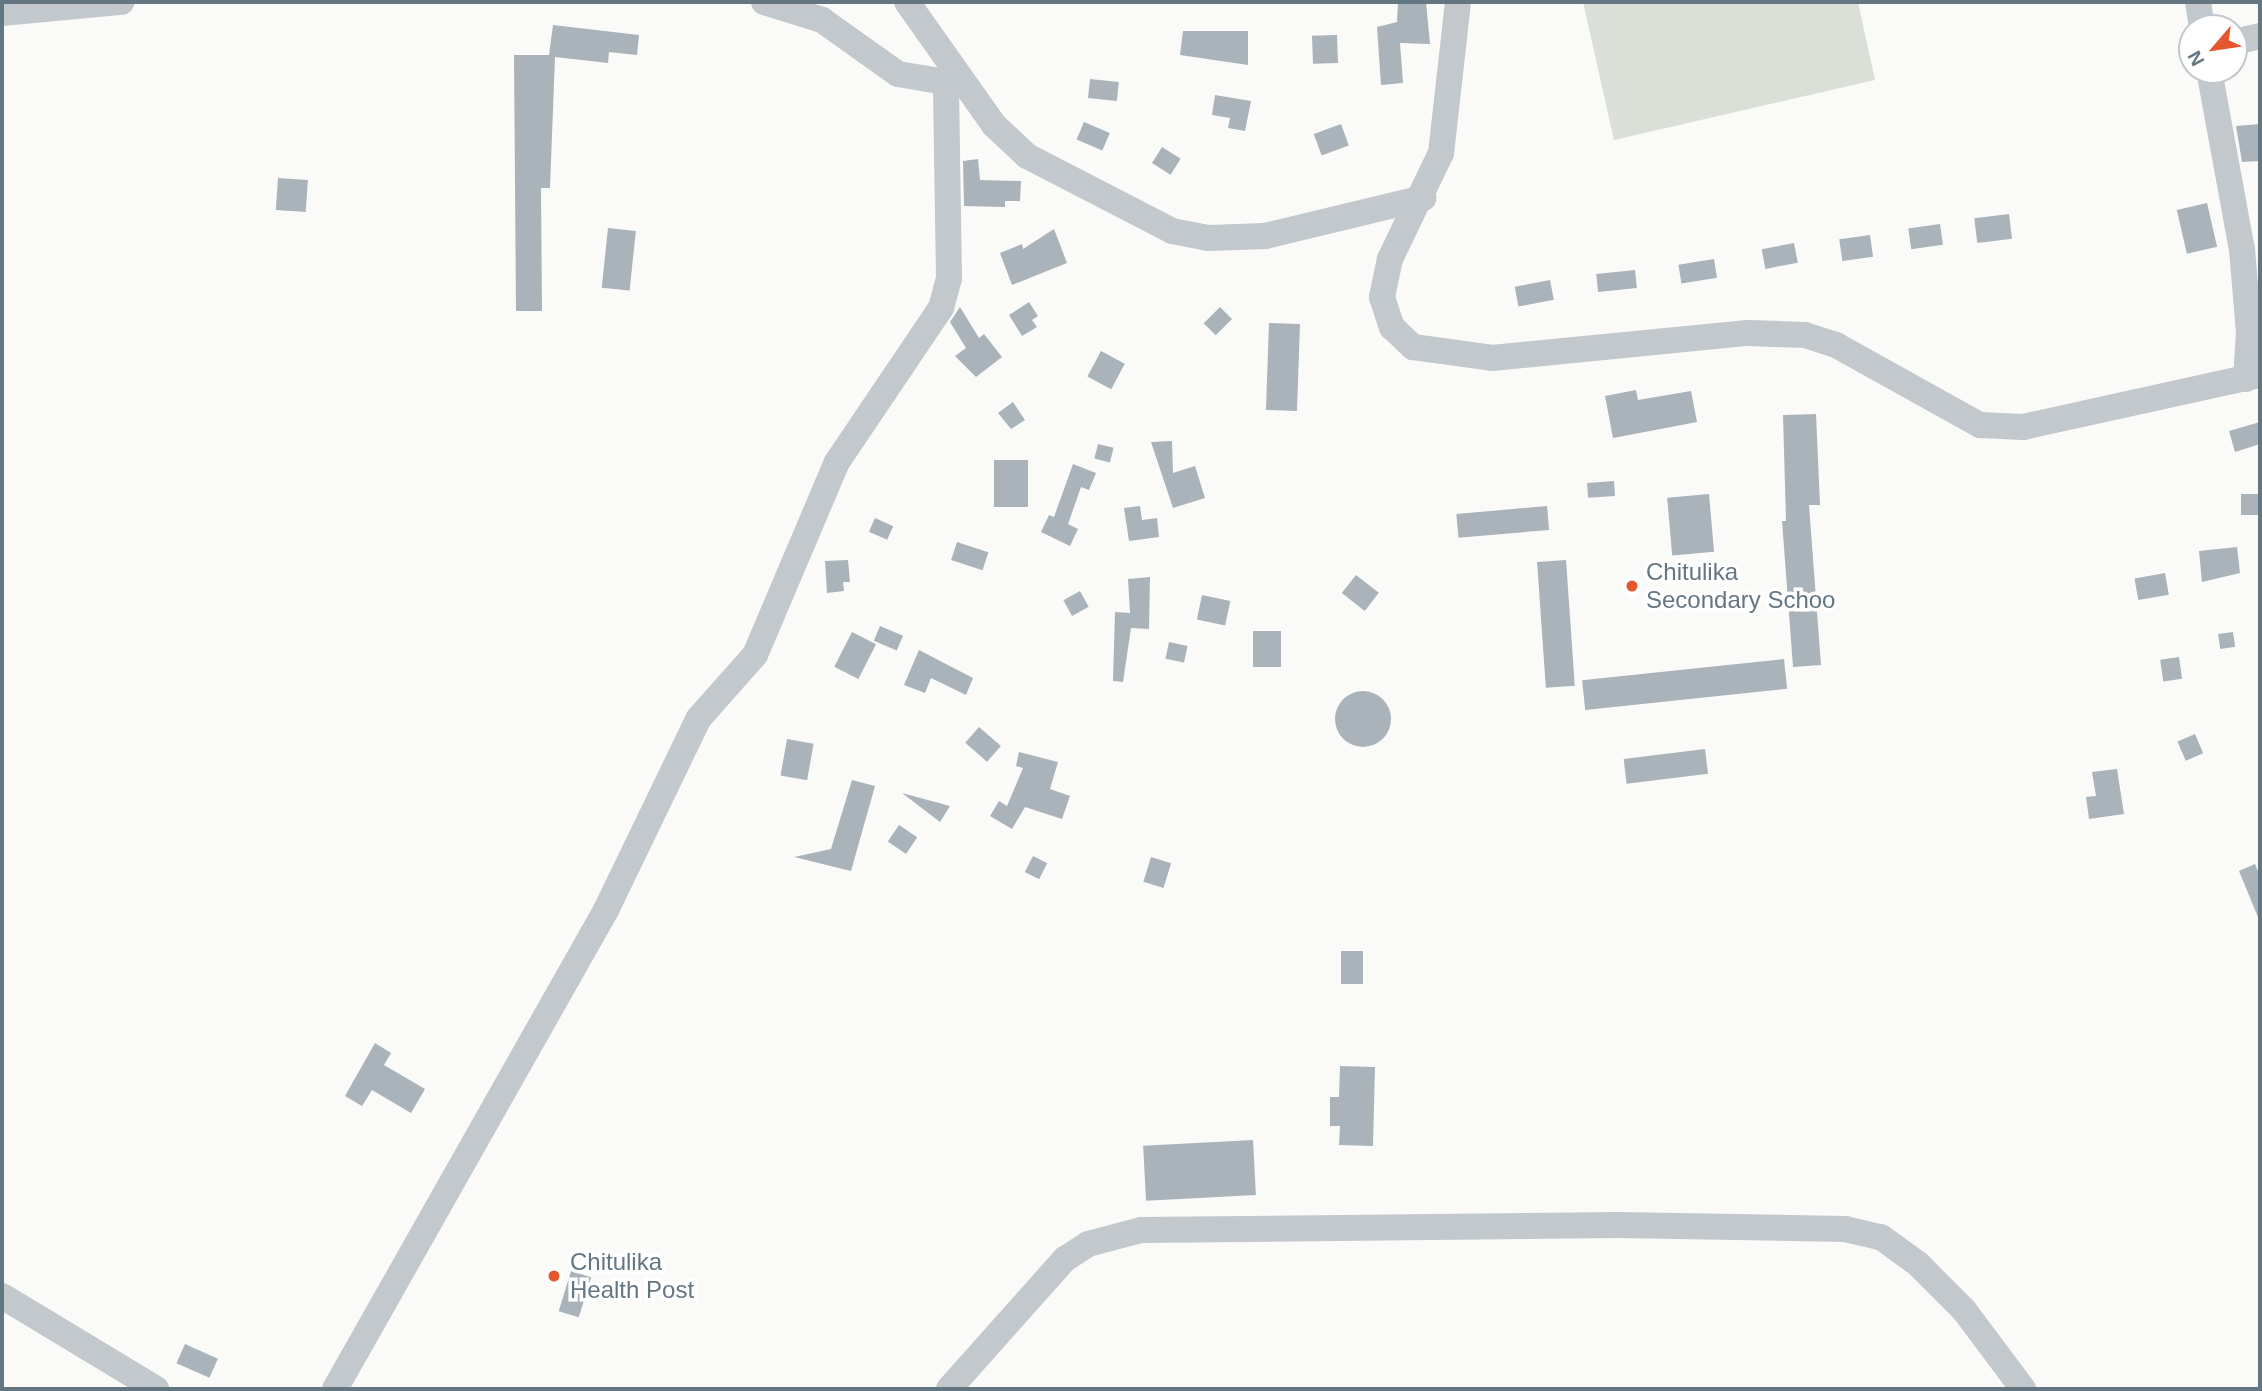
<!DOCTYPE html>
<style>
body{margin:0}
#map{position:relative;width:2262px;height:1391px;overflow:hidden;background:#fafaf8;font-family:Arial,sans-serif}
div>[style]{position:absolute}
.green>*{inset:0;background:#dadfd7}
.building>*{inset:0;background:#aab3b9;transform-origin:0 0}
.round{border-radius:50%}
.minor>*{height:26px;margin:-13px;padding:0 13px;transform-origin:13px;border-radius:13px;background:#c3c8cc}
.dots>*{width:19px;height:19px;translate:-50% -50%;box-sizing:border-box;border:4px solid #fff;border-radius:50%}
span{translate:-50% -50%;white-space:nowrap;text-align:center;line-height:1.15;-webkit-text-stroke:7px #fff;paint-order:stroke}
.poi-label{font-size:24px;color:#657683}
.left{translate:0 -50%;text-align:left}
.frame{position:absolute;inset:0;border:4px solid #657683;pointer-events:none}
.north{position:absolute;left:2178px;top:14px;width:70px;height:70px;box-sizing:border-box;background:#fff;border:2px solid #c1c8cd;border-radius:50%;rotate:241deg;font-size:19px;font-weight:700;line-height:28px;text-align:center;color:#657683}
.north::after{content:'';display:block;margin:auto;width:24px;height:32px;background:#e4572e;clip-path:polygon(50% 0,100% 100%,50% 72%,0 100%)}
</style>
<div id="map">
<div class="green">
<div style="clip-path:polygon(1583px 2px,1858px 2px,1875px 80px,1614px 140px)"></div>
</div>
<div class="building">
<div style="clip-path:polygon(1398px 2px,1426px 2px,1430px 44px,1400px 43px,1403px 83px,1381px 85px,1377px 27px,1397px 22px)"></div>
<div style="clip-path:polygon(553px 25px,639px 35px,637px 55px,609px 52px,608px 63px,555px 57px,550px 188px,541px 188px,542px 311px,516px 311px,514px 55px,549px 55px)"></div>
<div style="clip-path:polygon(1183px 31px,1248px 31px,1248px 65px,1180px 55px)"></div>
<div style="left:1337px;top:35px;width:28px;height:25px;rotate:88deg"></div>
<div style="left:1090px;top:79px;width:29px;height:19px;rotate:6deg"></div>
<div style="clip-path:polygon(1215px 95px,1251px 101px,1245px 131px,1228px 128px,1230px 118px,1212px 115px)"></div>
<div style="left:1084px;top:122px;width:28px;height:19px;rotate:23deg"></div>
<div style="left:1341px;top:124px;width:23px;height:29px;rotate:70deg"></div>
<div style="clip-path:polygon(2260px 124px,2260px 161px,2242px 162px,2236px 126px)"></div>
<div style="left:1162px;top:147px;width:22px;height:19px;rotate:32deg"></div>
<div style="clip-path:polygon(978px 159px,980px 180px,1021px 181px,1020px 201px,1005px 201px,1005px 207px,964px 206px,963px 161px)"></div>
<div style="left:278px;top:178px;width:30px;height:32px;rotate:4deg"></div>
<div style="left:2207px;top:203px;width:45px;height:31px;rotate:77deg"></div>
<div style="left:2009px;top:214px;width:25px;height:35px;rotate:83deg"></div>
<div style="left:1940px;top:224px;width:21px;height:32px;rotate:82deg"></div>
<div style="left:608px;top:228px;width:28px;height:60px;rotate:6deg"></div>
<div style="clip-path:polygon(1054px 229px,1067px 263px,1012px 285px,1000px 253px,1022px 244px,1023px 249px)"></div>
<div style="left:1870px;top:235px;width:22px;height:31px;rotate:82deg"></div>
<div style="left:1794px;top:243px;width:20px;height:33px;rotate:79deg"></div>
<div style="left:1714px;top:259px;width:19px;height:36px;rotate:81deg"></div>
<div style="left:1635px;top:270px;width:18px;height:39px;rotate:84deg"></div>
<div style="left:1550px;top:280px;width:20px;height:36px;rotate:79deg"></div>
<div style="clip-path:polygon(1029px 302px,1038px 316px,1032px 320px,1037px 327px,1022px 336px,1009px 315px)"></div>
<div style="clip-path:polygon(960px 307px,979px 338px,984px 334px,1002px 357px,976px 377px,955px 356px,966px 348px,950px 322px)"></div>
<div style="left:1220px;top:307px;width:17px;height:23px;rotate:45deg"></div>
<div style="left:1269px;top:323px;width:31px;height:87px;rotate:2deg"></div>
<div style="left:1101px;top:351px;width:27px;height:29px;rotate:28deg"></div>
<div style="clip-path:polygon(1636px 390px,1638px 400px,1691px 391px,1697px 422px,1613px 438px,1605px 396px)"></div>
<div style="clip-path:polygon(1013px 402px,1025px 420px,1011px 429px,998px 413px)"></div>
<div style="clip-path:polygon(1816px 414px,1820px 505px,1809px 505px,1821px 665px,1793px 667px,1782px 521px,1786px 521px,1783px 415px)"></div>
<div style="clip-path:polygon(2260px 422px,2260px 444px,2235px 452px,2229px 431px)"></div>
<div style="clip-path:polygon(1172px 441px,1173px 473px,1195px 466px,1205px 498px,1173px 508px,1151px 442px)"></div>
<div style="left:1098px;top:444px;width:16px;height:15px;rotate:14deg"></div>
<div style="left:994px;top:460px;width:34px;height:47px"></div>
<div style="clip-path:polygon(1073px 464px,1096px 473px,1089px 490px,1081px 487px,1068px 524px,1078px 529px,1070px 546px,1041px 532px,1049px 515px,1054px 517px)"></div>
<div style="left:1614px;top:481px;width:15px;height:27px;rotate:86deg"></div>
<div style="left:1709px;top:494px;width:58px;height:42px;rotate:85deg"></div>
<div style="left:2260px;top:494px;width:21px;height:19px;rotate:90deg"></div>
<div style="clip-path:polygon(1140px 506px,1142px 520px,1157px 518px,1159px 537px,1129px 541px,1124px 508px)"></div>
<div style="left:1547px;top:506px;width:24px;height:91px;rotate:85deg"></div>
<div style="left:875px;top:518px;width:20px;height:15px;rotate:24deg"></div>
<div style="left:957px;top:542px;width:33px;height:19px;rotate:18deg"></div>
<div style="clip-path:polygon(2237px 547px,2240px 573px,2202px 582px,2199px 551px)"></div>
<div style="clip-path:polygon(848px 560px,850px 582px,843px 582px,844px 591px,827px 593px,825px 561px)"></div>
<div style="left:1566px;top:560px;width:126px;height:29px;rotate:86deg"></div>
<div style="left:2165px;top:573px;width:22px;height:31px;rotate:80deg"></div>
<div style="left:1356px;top:575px;width:29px;height:23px;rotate:38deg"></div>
<div style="clip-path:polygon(1150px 577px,1149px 629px,1131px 628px,1123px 682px,1113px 681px,1115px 612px,1130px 613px,1128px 579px)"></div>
<div style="left:1080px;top:591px;width:18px;height:19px;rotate:61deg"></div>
<div style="left:1202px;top:595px;width:29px;height:25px;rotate:12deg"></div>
<div style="left:880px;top:626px;width:25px;height:16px;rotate:23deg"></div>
<div style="left:1253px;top:631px;width:28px;height:36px"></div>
<div style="left:852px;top:632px;width:27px;height:39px;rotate:27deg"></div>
<div style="left:2233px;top:632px;width:15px;height:15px;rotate:82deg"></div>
<div style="left:1169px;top:642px;width:19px;height:17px;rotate:12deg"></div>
<div style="clip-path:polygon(919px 650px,973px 678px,966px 695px,931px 678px,925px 693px,904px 685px)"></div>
<div style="left:2179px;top:657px;width:22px;height:19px;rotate:82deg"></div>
<div style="left:1784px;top:659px;width:30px;height:203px;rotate:84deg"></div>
<div class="round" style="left:1335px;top:691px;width:56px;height:56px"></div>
<div style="left:979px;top:727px;width:29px;height:21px;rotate:41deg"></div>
<div style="left:2195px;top:734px;width:21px;height:19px;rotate:67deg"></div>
<div style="left:787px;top:739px;width:27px;height:37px;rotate:10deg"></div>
<div style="left:1705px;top:749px;width:25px;height:82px;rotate:83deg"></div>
<div style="clip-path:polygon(1019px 752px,1058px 762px,1050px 789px,1070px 796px,1062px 819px,1025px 807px,1012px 829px,990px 816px,999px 801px,1007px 806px,1023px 768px,1016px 766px)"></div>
<div style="clip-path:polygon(2117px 769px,2124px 814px,2089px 819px,2086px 797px,2096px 796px,2092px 772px)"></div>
<div style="clip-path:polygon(852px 780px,875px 786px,851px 871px,794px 857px,831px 849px)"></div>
<div style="clip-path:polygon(902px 793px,950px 806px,940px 822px)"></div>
<div style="left:899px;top:825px;width:22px;height:20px;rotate:34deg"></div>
<div style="left:1033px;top:856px;width:16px;height:18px;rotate:27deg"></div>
<div style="left:1151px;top:857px;width:21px;height:26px;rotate:17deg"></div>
<div style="clip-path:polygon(2255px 864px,2260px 876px,2260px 922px,2239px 871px)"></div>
<div style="left:1341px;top:951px;width:22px;height:33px"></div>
<div style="clip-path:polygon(375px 1043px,391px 1053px,384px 1065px,425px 1089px,411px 1113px,372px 1090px,362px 1106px,345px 1096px)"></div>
<div style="clip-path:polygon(1340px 1066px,1375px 1067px,1373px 1146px,1339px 1145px,1340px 1126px,1330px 1126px,1330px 1097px,1339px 1097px)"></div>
<div style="left:1253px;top:1140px;width:55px;height:110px;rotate:87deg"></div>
<div style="left:571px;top:1271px;width:21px;height:42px;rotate:17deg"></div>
<div style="left:185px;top:1344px;width:36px;height:21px;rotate:24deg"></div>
</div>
<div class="minor">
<div style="left:764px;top:2px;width:61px;rotate:17.2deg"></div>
<div style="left:822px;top:20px;width:93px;rotate:35.4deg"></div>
<div style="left:898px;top:74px;width:49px;rotate:9.5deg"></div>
<div style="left:907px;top:2px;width:151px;rotate:54.7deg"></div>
<div style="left:994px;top:125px;width:45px;rotate:43.2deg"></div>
<div style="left:1027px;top:156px;width:163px;rotate:27.3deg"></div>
<div style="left:1172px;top:231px;width:37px;rotate:11deg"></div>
<div style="left:1208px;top:238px;width:57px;rotate:-2deg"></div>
<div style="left:1265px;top:236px;width:163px;rotate:-13.5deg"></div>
<div style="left:1458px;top:2px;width:152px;rotate:96.4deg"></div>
<div style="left:1441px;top:153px;width:118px;rotate:115.7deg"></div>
<div style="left:1390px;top:259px;width:39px;rotate:102deg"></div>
<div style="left:1382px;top:297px;width:32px;rotate:72deg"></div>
<div style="left:1392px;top:327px;width:29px;rotate:44deg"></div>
<div style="left:1413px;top:347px;width:80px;rotate:7.9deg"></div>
<div style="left:1492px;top:358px;width:257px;rotate:-5.6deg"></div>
<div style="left:1748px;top:333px;width:57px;rotate:2deg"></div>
<div style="left:1805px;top:335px;width:33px;rotate:18deg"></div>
<div style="left:1836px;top:345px;width:165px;rotate:29.1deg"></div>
<div style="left:1980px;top:425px;width:43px;rotate:2.7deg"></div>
<div style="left:2023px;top:427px;width:243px;rotate:-12.4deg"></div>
<div style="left:2198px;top:2px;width:26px;rotate:81deg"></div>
<div style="left:2px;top:13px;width:120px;rotate:-5.3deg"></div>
<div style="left:2234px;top:42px;width:27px;rotate:-13deg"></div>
<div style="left:2209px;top:70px;width:182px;rotate:79.6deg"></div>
<div style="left:2242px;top:249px;width:83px;rotate:85.2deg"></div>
<div style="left:2249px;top:332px;width:47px;rotate:93.7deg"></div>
<div style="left:2px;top:1296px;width:180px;rotate:31.1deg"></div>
<div style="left:335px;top:1389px;width:550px;rotate:-60.5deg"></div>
<div style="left:606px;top:910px;width:213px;rotate:-64.2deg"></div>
<div style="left:699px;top:718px;width:84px;rotate:-48.4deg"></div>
<div style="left:755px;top:655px;width:210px;rotate:-67deg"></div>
<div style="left:837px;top:462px;width:186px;rotate:-56deg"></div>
<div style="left:941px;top:308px;width:30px;rotate:-75deg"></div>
<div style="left:949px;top:279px;width:197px;rotate:-90.9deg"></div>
<div style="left:946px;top:82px;width:14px;rotate:-25deg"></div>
<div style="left:949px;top:1389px;width:174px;rotate:-48.3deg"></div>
<div style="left:1065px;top:1259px;width:27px;rotate:-33deg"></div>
<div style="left:1088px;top:1244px;width:55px;rotate:-14.8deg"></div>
<div style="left:1141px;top:1230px;width:477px;rotate:-0.6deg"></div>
<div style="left:1618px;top:1225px;width:227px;rotate:1deg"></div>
<div style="left:1845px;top:1229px;width:37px;rotate:13deg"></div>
<div style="left:1881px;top:1237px;width:46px;rotate:36.1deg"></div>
<div style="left:1918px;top:1264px;width:65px;rotate:45deg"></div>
<div style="left:1964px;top:1310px;width:99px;rotate:53.2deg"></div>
</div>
<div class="dots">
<div style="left:1632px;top:586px;background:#e4572e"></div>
<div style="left:554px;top:1276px;background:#e4572e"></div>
</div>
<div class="poi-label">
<span class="left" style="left:1646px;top:586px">Chitulika<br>Secondary Schoo</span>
<span class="left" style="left:570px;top:1276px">Chitulika<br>Health Post</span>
</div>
<div class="frame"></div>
<div class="north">N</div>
</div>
